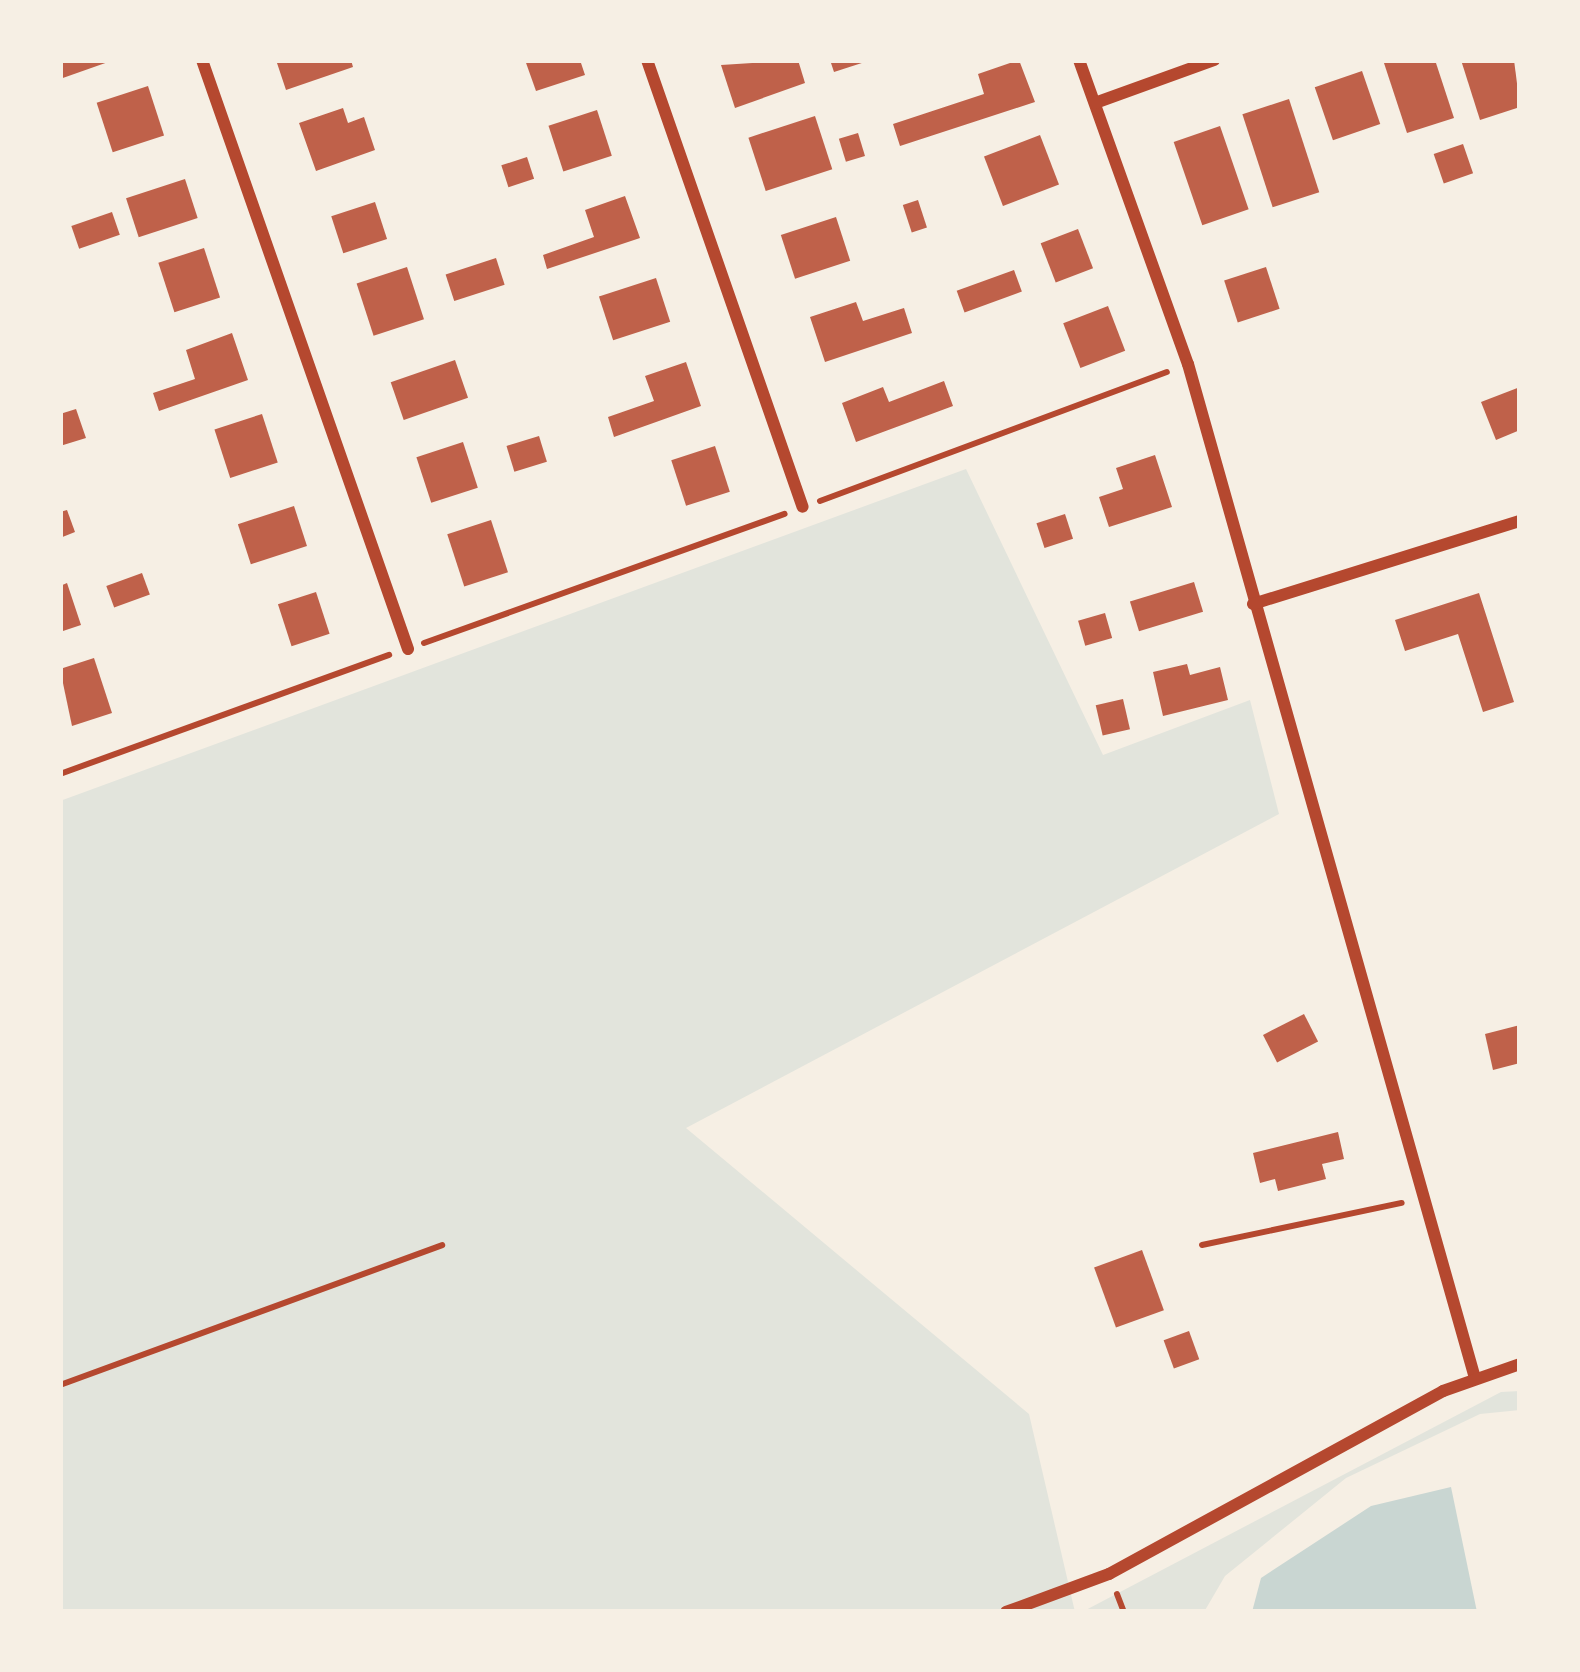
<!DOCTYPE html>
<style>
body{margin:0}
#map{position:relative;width:1580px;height:1672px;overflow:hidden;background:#f6efe4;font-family:"Noto Sans",sans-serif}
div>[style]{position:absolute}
.green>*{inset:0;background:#e2e4dc}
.water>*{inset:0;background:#c9d6d2}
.building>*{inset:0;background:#bf614a;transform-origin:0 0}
.path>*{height:6px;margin:-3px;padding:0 3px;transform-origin:3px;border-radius:3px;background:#b5482f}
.minor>*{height:12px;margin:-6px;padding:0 6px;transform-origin:6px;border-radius:6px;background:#b5482f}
span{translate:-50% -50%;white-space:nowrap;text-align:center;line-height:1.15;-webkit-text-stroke:9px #f6efe4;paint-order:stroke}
.frame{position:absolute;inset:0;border:63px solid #f6efe4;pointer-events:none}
</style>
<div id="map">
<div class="green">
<div style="clip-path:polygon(966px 469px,1103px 755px,1250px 700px,1279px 814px,686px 1128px,1029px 1414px,1075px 1612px,60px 1612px,60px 801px)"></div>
<div style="clip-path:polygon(1520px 1391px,1520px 1410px,1480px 1414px,1346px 1478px,1225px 1576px,1204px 1612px,1082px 1612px,1501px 1392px)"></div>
</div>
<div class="water">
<div style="clip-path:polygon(1451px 1487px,1477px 1612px,1252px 1612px,1261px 1578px,1371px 1506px)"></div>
</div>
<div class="building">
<div style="clip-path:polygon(60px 60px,110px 60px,111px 61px,60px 79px)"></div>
<div style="clip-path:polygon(276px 60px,351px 60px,353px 67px,286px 90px)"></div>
<div style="clip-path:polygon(525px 60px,580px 60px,585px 75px,536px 91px)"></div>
<div style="clip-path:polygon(798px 60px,805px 83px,735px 108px,721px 65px)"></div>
<div style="clip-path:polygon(830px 60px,868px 60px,868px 61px,834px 72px)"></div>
<div style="clip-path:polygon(1019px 60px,1035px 102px,900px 146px,893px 124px,984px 94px,978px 74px)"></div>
<div style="clip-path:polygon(1383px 60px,1435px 60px,1454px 118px,1407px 133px)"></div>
<div style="clip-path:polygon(1461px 60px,1514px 60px,1520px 107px,1480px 120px)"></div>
<div style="left:1362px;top:71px;width:56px;height:50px;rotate:71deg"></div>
<div style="left:148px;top:86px;width:52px;height:54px;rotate:72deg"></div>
<div style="left:1289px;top:99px;width:98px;height:49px;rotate:72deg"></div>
<div style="clip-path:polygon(343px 108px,348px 123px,364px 117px,375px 150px,316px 171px,299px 123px)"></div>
<div style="left:597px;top:110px;width:48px;height:51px;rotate:72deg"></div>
<div style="left:815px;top:116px;width:56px;height:70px;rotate:72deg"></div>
<div style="left:1220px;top:126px;width:88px;height:49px;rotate:71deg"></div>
<div style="left:858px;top:133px;width:24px;height:20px;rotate:73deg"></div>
<div style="left:1040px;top:135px;width:53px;height:60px;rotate:69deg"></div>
<div style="left:1463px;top:144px;width:31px;height:31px;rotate:71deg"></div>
<div style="left:527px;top:157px;width:23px;height:27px;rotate:72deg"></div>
<div style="left:185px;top:179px;width:41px;height:62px;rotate:72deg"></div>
<div style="clip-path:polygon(625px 196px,640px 238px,547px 269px,543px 255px,594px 237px,585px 210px)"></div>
<div style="left:918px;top:200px;width:29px;height:16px;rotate:72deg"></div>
<div style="left:375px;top:202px;width:39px;height:46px;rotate:72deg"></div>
<div style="left:112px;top:212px;width:24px;height:43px;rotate:71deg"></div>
<div style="left:836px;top:217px;width:46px;height:58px;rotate:72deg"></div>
<div style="left:1078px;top:229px;width:42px;height:40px;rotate:69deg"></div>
<div style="left:204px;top:248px;width:52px;height:48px;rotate:72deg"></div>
<div style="left:496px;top:258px;width:28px;height:53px;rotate:72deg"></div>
<div style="left:407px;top:267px;width:55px;height:53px;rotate:72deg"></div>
<div style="left:1266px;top:267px;width:44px;height:44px;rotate:72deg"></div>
<div style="left:1014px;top:270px;width:23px;height:61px;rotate:70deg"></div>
<div style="left:656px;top:278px;width:46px;height:60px;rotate:72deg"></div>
<div style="clip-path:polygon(856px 302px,863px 321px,904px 308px,912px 333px,825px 362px,810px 317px)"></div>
<div style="left:1108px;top:306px;width:48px;height:48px;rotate:69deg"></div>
<div style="clip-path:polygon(232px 333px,248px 380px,159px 411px,153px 393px,195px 379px,186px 350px)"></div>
<div style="left:455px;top:360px;width:40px;height:68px;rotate:71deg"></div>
<div style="clip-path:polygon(686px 362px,701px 406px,614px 437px,608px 417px,654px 401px,645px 376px)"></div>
<div style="clip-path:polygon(944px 381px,953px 406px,856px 442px,842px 403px,883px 387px,889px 402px)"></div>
<div style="clip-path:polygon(1520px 387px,1520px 430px,1496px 440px,1481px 402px)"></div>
<div style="clip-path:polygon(76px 409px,86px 438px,60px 446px,60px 414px)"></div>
<div style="left:262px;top:414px;width:51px;height:50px;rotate:72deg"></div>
<div style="left:539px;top:436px;width:27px;height:34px;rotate:73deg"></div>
<div style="left:463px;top:442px;width:48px;height:49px;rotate:72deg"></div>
<div style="left:715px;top:446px;width:48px;height:46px;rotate:72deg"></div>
<div style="clip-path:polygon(1155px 455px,1172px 507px,1109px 527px,1099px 497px,1123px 489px,1116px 468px)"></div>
<div style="left:294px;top:506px;width:42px;height:59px;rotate:72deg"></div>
<div style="clip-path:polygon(67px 510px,75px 532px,60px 538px,60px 512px)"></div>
<div style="left:1065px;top:514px;width:26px;height:30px;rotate:72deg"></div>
<div style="left:491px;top:520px;width:55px;height:46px;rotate:72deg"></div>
<div style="left:142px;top:573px;width:23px;height:38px;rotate:70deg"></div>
<div style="left:1194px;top:582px;width:31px;height:67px;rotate:73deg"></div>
<div style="clip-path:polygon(67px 583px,81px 625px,60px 632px,60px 586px)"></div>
<div style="left:316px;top:592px;width:44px;height:40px;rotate:72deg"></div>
<div style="clip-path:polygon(1479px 593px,1514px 702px,1483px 712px,1458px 634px,1405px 651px,1395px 620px)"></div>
<div style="left:1105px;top:613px;width:26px;height:28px;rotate:74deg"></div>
<div style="clip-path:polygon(94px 658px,112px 713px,72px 726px,60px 669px)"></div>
<div style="clip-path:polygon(1187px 664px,1190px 675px,1220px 667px,1228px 700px,1163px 716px,1153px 672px)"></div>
<div style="left:1123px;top:699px;width:31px;height:28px;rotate:77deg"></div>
<div style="left:1304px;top:1014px;width:31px;height:46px;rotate:63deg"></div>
<div style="clip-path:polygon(1520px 1025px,1520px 1063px,1493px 1070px,1485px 1034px)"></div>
<div style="clip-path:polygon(1338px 1132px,1344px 1159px,1322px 1164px,1326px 1179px,1278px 1191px,1275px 1179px,1260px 1183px,1253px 1153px)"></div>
<div style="left:1142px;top:1250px;width:64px;height:51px;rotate:70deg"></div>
<div style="left:1189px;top:1331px;width:30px;height:27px;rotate:70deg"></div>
</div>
<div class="path">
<div style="left:820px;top:501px;width:370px;rotate:-20.4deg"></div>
<div style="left:424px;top:643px;width:383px;rotate:-19.7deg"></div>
<div style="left:60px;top:774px;width:350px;rotate:-19.9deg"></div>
<div style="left:1202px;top:1245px;width:204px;rotate:-11.9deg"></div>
<div style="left:60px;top:1385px;width:407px;rotate:-20.1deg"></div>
<div style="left:1117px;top:1594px;width:19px;rotate:69deg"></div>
</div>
<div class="minor">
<div style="left:202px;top:60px;width:624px;rotate:70.72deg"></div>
<div style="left:647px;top:60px;width:473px;rotate:70.8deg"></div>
<div style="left:1079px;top:60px;width:323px;rotate:70.3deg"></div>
<div style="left:1188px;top:364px;width:1054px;rotate:74.2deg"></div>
<div style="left:1095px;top:103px;width:127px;rotate:-19.9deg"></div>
<div style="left:1253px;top:604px;width:280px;rotate:-17.3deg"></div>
<div style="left:1006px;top:1612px;width:110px;rotate:-20.3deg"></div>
<div style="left:1109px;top:1574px;width:381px;rotate:-28.7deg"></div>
<div style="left:1443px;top:1391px;width:82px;rotate:-19.3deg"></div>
</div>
<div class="frame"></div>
</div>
